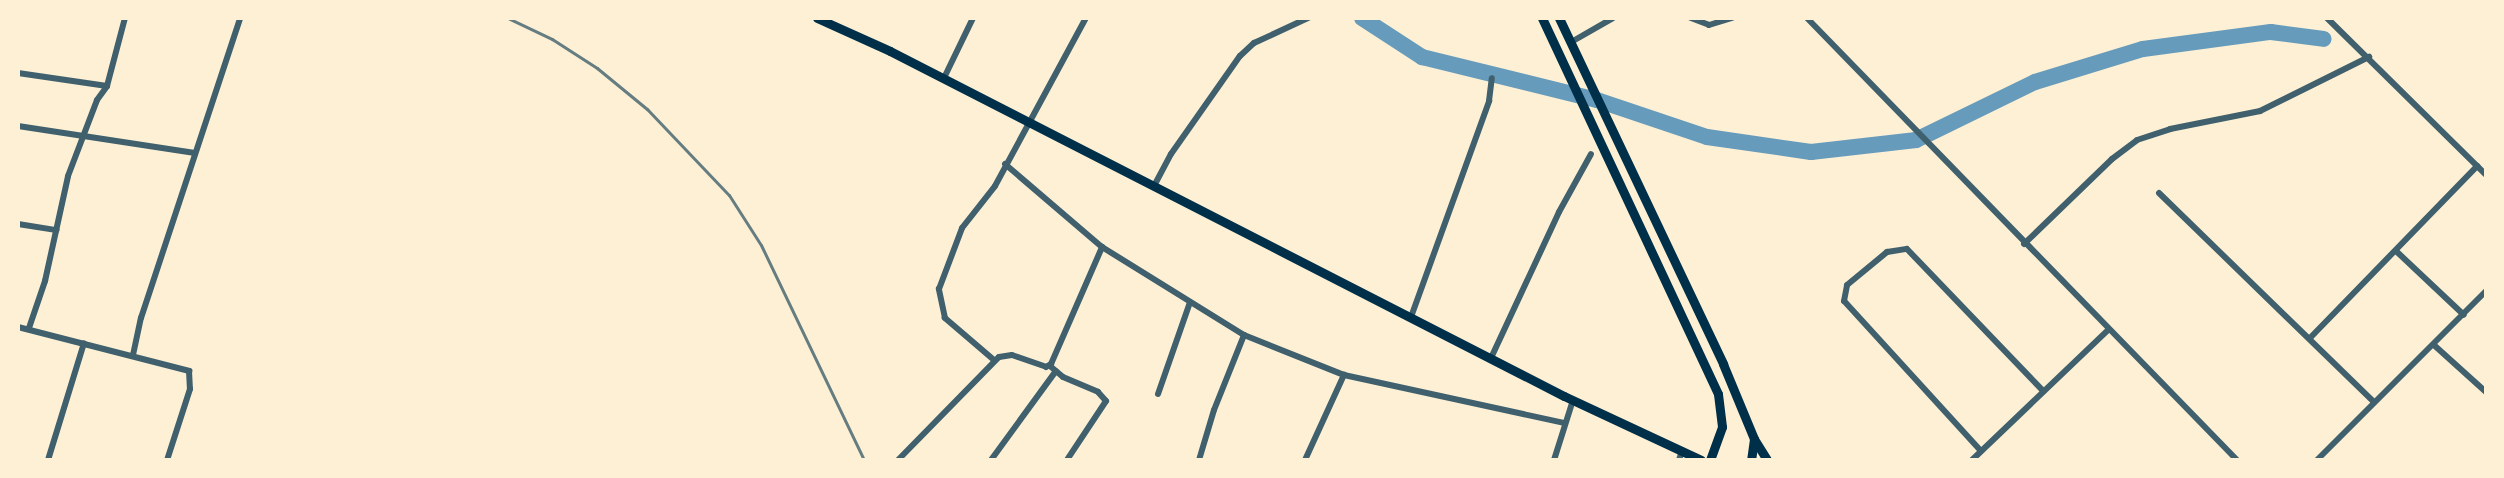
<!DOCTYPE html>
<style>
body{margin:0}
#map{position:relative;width:2504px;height:478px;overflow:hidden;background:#fdf0d5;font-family:Jost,sans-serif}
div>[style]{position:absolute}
.river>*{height:16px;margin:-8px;padding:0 8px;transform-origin:8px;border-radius:8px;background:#669bbc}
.minor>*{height:6px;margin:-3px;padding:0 3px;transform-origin:3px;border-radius:3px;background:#3f606c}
.primary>*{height:9px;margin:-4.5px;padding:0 4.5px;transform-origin:4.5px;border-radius:4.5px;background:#003049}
.trunk>*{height:9px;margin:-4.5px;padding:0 4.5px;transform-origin:4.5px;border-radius:4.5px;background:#003049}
.rail>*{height:3px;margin:-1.5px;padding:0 1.5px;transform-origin:1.5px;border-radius:1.5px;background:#657d81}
span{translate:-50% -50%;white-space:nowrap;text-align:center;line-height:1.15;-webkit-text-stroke:6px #fdf0d5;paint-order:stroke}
.frame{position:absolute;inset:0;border:20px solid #fdf0d5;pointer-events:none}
</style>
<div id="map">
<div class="river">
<div style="left:1362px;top:18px;width:72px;rotate:33deg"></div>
<div style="left:1422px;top:57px;width:180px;rotate:13.8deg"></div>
<div style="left:1597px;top:100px;width:116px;rotate:18.6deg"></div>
<div style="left:1707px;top:137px;width:105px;rotate:8.2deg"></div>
<div style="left:1811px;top:152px;width:106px;rotate:-6.5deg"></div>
<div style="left:1916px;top:140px;width:132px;rotate:-26deg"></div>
<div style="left:2035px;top:82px;width:113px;rotate:-17deg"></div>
<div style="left:2143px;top:49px;width:129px;rotate:-7.6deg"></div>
<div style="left:2271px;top:32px;width:53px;rotate:7.5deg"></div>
</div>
<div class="minor">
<div style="left:1691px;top:18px;width:19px;rotate:21deg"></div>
<div style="left:1709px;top:25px;width:24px;rotate:-17deg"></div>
<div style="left:1807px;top:18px;width:617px;rotate:45.79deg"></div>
<div style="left:2327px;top:18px;width:223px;rotate:44.6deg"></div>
<div style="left:1573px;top:41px;width:46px;rotate:-29.9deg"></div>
<div style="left:18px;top:73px;width:90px;rotate:8.3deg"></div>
<div style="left:944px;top:78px;width:67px;rotate:-64.2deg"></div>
<div style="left:18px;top:126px;width:179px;rotate:8.7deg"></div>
<div style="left:1005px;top:164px;width:128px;rotate:40.6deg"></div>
<div style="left:1102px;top:247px;width:167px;rotate:31.8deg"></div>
<div style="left:1244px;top:335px;width:108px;rotate:21.8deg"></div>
<div style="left:1344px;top:375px;width:225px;rotate:12.3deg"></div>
<div style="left:1154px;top:186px;width:36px;rotate:-62deg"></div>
<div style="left:1171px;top:154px;width:120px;rotate:-54.9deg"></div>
<div style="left:1240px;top:56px;width:19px;rotate:-43deg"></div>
<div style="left:1254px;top:43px;width:60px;rotate:-24.8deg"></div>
<div style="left:2159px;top:193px;width:300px;rotate:44.2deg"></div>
<div style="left:18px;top:224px;width:39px;rotate:9deg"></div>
<div style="left:2024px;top:244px;width:122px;rotate:-44deg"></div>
<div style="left:2112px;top:159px;width:31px;rotate:-37deg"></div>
<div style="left:2137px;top:140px;width:35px;rotate:-18deg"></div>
<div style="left:2170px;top:129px;width:92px;rotate:-11.3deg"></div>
<div style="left:2260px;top:111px;width:122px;rotate:-26.4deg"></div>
<div style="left:2396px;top:251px;width:93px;rotate:43.3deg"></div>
<div style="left:1411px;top:317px;width:230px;rotate:-70.1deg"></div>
<div style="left:1489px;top:101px;width:23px;rotate:-83deg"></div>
<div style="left:18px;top:327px;width:177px;rotate:14.4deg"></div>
<div style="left:189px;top:371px;width:18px;rotate:87deg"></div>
<div style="left:190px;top:389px;width:75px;rotate:107.9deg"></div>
<div style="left:29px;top:328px;width:50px;rotate:-71.2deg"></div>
<div style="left:45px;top:281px;width:107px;rotate:-77.6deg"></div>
<div style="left:68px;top:176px;width:81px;rotate:-69.1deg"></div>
<div style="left:97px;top:100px;width:17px;rotate:-54deg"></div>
<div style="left:107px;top:86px;width:70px;rotate:-75.2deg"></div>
<div style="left:2310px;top:338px;width:240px;rotate:-45.8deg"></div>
<div style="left:2435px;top:346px;width:69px;rotate:42deg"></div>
<div style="left:133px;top:355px;width:38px;rotate:-78deg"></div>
<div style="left:141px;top:318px;width:316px;rotate:-71.7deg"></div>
<div style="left:1491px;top:358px;width:161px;rotate:-65deg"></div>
<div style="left:1559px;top:212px;width:66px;rotate:-61.1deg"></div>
<div style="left:994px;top:360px;width:65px;rotate:-139.4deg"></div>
<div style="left:945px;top:318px;width:30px;rotate:-102deg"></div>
<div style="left:939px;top:289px;width:65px;rotate:-69.3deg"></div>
<div style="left:962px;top:228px;width:53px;rotate:-51.8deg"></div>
<div style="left:995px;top:186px;width:191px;rotate:-61.6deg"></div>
<div style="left:1050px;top:366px;width:17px;rotate:40deg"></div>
<div style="left:1063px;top:377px;width:38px;rotate:23deg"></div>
<div style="left:1098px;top:392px;width:12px;rotate:48deg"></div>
<div style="left:1106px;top:401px;width:71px;rotate:123.5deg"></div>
<div style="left:1158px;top:394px;width:97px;rotate:-70.8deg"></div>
<div style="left:1981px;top:451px;width:203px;rotate:-132.4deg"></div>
<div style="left:1844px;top:301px;width:16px;rotate:-79deg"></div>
<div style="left:1847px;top:285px;width:52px;rotate:-39.5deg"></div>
<div style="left:1887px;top:252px;width:20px;rotate:-9deg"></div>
<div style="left:1907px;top:249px;width:197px;rotate:46.2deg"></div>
<div style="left:48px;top:460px;width:122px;rotate:-72.9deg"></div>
<div style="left:898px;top:460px;width:144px;rotate:-45.6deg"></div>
<div style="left:999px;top:357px;width:13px;rotate:-9deg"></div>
<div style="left:1012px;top:355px;width:36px;rotate:19deg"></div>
<div style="left:1046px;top:367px;width:6px;rotate:-31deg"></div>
<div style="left:1051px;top:364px;width:128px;rotate:-66.4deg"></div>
<div style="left:991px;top:460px;width:110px;rotate:-53.9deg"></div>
<div style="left:1199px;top:460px;width:52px;rotate:-73.3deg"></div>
<div style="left:1214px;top:410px;width:81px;rotate:-68.2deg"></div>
<div style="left:1305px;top:460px;width:94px;rotate:-65.4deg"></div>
<div style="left:1554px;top:460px;width:63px;rotate:-72.4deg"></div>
<div style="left:1679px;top:460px;width:9px;rotate:-72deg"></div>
<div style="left:1972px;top:460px;width:188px;rotate:-43.7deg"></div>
<div style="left:2317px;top:460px;width:239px;rotate:-45deg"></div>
</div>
<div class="primary">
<div style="left:1542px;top:18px;width:415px;rotate:64.9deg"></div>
<div style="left:1718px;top:394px;width:33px;rotate:83deg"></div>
<div style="left:1722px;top:427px;width:35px;rotate:110deg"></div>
<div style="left:1559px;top:18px;width:383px;rotate:64.6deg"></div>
<div style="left:1723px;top:364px;width:81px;rotate:67.5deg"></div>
<div style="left:1754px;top:439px;width:21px;rotate:98deg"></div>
</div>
<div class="trunk">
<div style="left:817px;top:18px;width:80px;rotate:24.3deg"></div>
<div style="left:890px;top:51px;width:757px;rotate:27.11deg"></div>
<div style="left:1564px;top:396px;width:151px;rotate:25deg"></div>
<div style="left:1754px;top:439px;width:25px;rotate:58deg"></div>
</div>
<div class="rail">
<div style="left:508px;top:18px;width:49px;rotate:25.5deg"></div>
<div style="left:552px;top:39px;width:54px;rotate:32.8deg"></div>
<div style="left:597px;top:68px;width:65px;rotate:39.4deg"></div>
<div style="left:647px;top:109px;width:119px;rotate:46.4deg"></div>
<div style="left:729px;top:195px;width:59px;rotate:57.4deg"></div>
<div style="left:761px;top:245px;width:238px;rotate:64.4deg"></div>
</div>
<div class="frame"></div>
</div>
